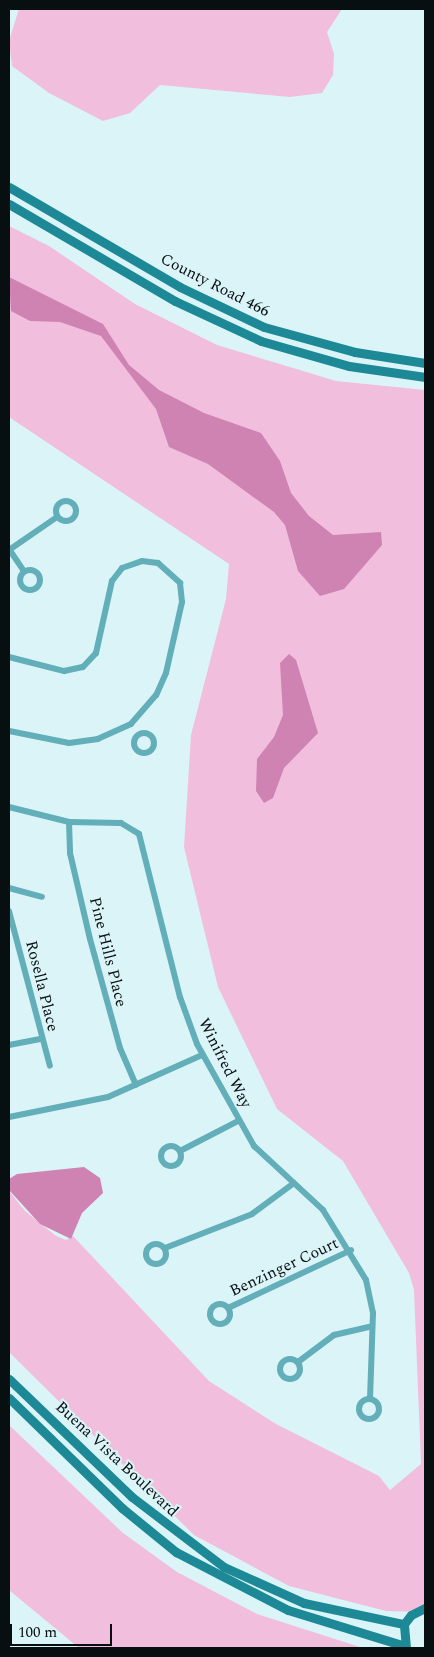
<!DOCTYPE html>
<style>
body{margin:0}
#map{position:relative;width:434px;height:1657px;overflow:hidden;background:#dbf4f8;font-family:Spectral,serif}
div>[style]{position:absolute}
.green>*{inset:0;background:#f1bedd}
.water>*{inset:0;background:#ce83b2}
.minor>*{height:6px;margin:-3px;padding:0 3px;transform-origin:3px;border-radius:3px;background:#62aeb9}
.minor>.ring{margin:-3px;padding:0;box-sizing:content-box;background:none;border:6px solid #62aeb9;border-radius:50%}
.secondary>*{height:9px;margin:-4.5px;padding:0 4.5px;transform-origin:4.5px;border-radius:4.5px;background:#1d8996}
span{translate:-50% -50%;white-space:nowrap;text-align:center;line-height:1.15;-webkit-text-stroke:4px #dbf4f8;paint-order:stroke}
.street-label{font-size:16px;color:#070f11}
.frame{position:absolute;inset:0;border:10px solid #070f11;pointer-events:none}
.scale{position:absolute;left:10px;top:1624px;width:102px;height:22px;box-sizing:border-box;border:2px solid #070f11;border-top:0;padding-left:6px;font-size:15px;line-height:18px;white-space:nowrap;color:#070f11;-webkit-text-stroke:4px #dbf4f8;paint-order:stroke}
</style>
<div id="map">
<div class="green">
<div style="clip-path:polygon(19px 9px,342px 9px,327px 32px,334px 54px,333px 75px,322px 93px,290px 97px,160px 85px,130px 113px,103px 121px,49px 93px,12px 66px,9px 41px)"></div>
<div style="clip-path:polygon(9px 226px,49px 246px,135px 304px,217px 345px,336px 381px,425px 390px,425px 1612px,386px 1611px,289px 1586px,194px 1535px,9px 1352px,9px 1191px,25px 1211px,56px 1236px,66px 1240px,73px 1236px,209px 1381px,276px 1424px,379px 1476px,390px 1490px,421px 1464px,414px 1290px,409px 1273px,343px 1161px,277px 1109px,218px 987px,184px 847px,191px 735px,226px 599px,229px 564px,9px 417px)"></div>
<div style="clip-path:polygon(9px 1425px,123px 1533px,177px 1572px,257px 1614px,363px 1648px,79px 1648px,9px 1590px)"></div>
</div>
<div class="water">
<div style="clip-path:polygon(9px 277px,103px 324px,129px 365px,159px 390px,204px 413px,261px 433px,280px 461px,291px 493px,309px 516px,333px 535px,381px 532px,382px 545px,344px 589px,320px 596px,298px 571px,285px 525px,274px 512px,208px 464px,169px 447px,156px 409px,101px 336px,60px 322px,30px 321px,11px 311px)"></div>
<div style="clip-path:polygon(289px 654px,296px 660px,318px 733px,284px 768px,273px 798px,264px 803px,256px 791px,257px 759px,274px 737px,283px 715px,280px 663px)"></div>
<div style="clip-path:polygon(84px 1167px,100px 1178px,103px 1193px,82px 1213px,71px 1239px,40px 1224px,9px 1190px,9px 1179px,17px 1174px)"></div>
</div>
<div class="minor">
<div class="ring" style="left:56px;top:501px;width:14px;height:14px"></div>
<div style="left:9px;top:549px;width:27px;rotate:56deg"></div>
<div style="left:9px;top:550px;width:58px;rotate:-34.5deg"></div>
<div class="ring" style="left:20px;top:570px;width:14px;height:14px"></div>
<div style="left:9px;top:657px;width:57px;rotate:14.3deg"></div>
<div style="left:64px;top:671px;width:19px;rotate:-12deg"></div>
<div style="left:83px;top:667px;width:19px;rotate:-47deg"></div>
<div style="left:96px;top:653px;width:74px;rotate:-77.5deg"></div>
<div style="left:112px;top:581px;width:16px;rotate:-52deg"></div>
<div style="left:122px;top:568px;width:21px;rotate:-19deg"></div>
<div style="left:142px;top:561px;width:16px;rotate:7deg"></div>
<div style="left:158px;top:563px;width:30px;rotate:42deg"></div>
<div style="left:180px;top:583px;width:19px;rotate:84deg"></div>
<div style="left:182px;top:602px;width:73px;rotate:102.7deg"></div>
<div style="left:166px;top:673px;width:24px;rotate:114deg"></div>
<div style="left:156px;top:695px;width:38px;rotate:131deg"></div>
<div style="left:131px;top:724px;width:36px;rotate:156deg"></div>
<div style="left:98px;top:739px;width:29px;rotate:172deg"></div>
<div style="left:69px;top:743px;width:61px;rotate:-168.7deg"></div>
<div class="ring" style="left:134px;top:733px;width:14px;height:14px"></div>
<div style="left:9px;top:807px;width:62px;rotate:14deg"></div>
<div style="left:69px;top:822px;width:52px;rotate:1.1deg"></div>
<div style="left:121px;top:823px;width:21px;rotate:31deg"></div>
<div style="left:139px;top:834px;width:168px;rotate:75.9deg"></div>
<div style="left:180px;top:997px;width:50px;rotate:70.1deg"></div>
<div style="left:197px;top:1044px;width:117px;rotate:60.8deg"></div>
<div style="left:254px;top:1146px;width:94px;rotate:42.8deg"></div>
<div style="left:323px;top:1210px;width:82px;rotate:58.4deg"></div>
<div style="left:366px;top:1280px;width:34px;rotate:78deg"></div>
<div style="left:373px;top:1313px;width:86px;rotate:92deg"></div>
<div style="left:69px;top:822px;width:31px;rotate:88deg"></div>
<div style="left:70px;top:853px;width:88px;rotate:76.9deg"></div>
<div style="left:90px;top:939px;width:113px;rotate:74.6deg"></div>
<div style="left:120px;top:1048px;width:40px;rotate:66.6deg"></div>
<div style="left:9px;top:888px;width:34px;rotate:15deg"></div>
<div style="left:9px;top:911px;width:160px;rotate:75.2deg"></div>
<div style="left:9px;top:1045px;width:33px;rotate:-11deg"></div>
<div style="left:9px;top:1117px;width:101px;rotate:-11.4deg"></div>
<div style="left:108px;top:1097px;width:103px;rotate:-24.1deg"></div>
<div class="ring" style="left:161px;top:1146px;width:14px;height:14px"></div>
<div style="left:180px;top:1151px;width:65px;rotate:-27.3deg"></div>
<div class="ring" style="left:146px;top:1244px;width:14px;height:14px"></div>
<div style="left:165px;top:1248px;width:93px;rotate:-21.3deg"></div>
<div style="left:252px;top:1214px;width:52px;rotate:-36.4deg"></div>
<div class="ring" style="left:210px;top:1304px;width:14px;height:14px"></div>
<div style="left:228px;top:1308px;width:136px;rotate:-25.2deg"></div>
<div class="ring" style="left:280px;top:1359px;width:14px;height:14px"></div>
<div style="left:298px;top:1362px;width:45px;rotate:-36.9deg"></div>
<div style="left:334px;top:1335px;width:39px;rotate:-13deg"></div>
<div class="ring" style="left:359px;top:1399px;width:14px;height:14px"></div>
</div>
<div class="secondary">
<div style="left:9px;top:187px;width:198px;rotate:30.3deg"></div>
<div style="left:180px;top:287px;width:93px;rotate:25.5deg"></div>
<div style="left:264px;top:327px;width:94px;rotate:15.4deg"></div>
<div style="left:355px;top:352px;width:71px;rotate:8.9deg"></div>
<div style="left:9px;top:204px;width:192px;rotate:30.3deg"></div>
<div style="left:175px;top:301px;width:95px;rotate:24.9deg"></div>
<div style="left:261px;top:341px;width:91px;rotate:15.9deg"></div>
<div style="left:349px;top:366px;width:77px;rotate:8.2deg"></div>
<div style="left:9px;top:1379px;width:170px;rotate:43.8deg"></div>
<div style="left:132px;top:1497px;width:116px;rotate:37.3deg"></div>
<div style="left:224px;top:1567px;width:88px;rotate:24.2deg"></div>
<div style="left:304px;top:1603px;width:102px;rotate:11.9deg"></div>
<div style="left:9px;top:1398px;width:158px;rotate:44.2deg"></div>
<div style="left:122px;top:1508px;width:70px;rotate:39.2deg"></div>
<div style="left:176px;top:1552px;width:126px;rotate:27.4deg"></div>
<div style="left:288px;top:1610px;width:122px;rotate:17.1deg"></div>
<div style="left:406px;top:1648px;width:24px;rotate:-95deg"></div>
<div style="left:404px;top:1624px;width:11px;rotate:-52deg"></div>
<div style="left:411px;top:1615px;width:16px;rotate:-27deg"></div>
</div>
<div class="street-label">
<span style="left:215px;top:285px;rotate:27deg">County Road 466</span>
<span style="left:108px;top:952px;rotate:76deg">Pine Hills Place</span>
<span style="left:42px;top:986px;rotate:76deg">Rosella Place</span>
<span style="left:225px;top:1063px;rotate:63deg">Winifred Way</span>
<span style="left:284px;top:1267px;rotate:-25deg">Benzinger Court</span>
<span style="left:117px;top:1459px;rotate:43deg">Buena Vista Boulevard</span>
</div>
<div class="frame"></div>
<div class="scale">100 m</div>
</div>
